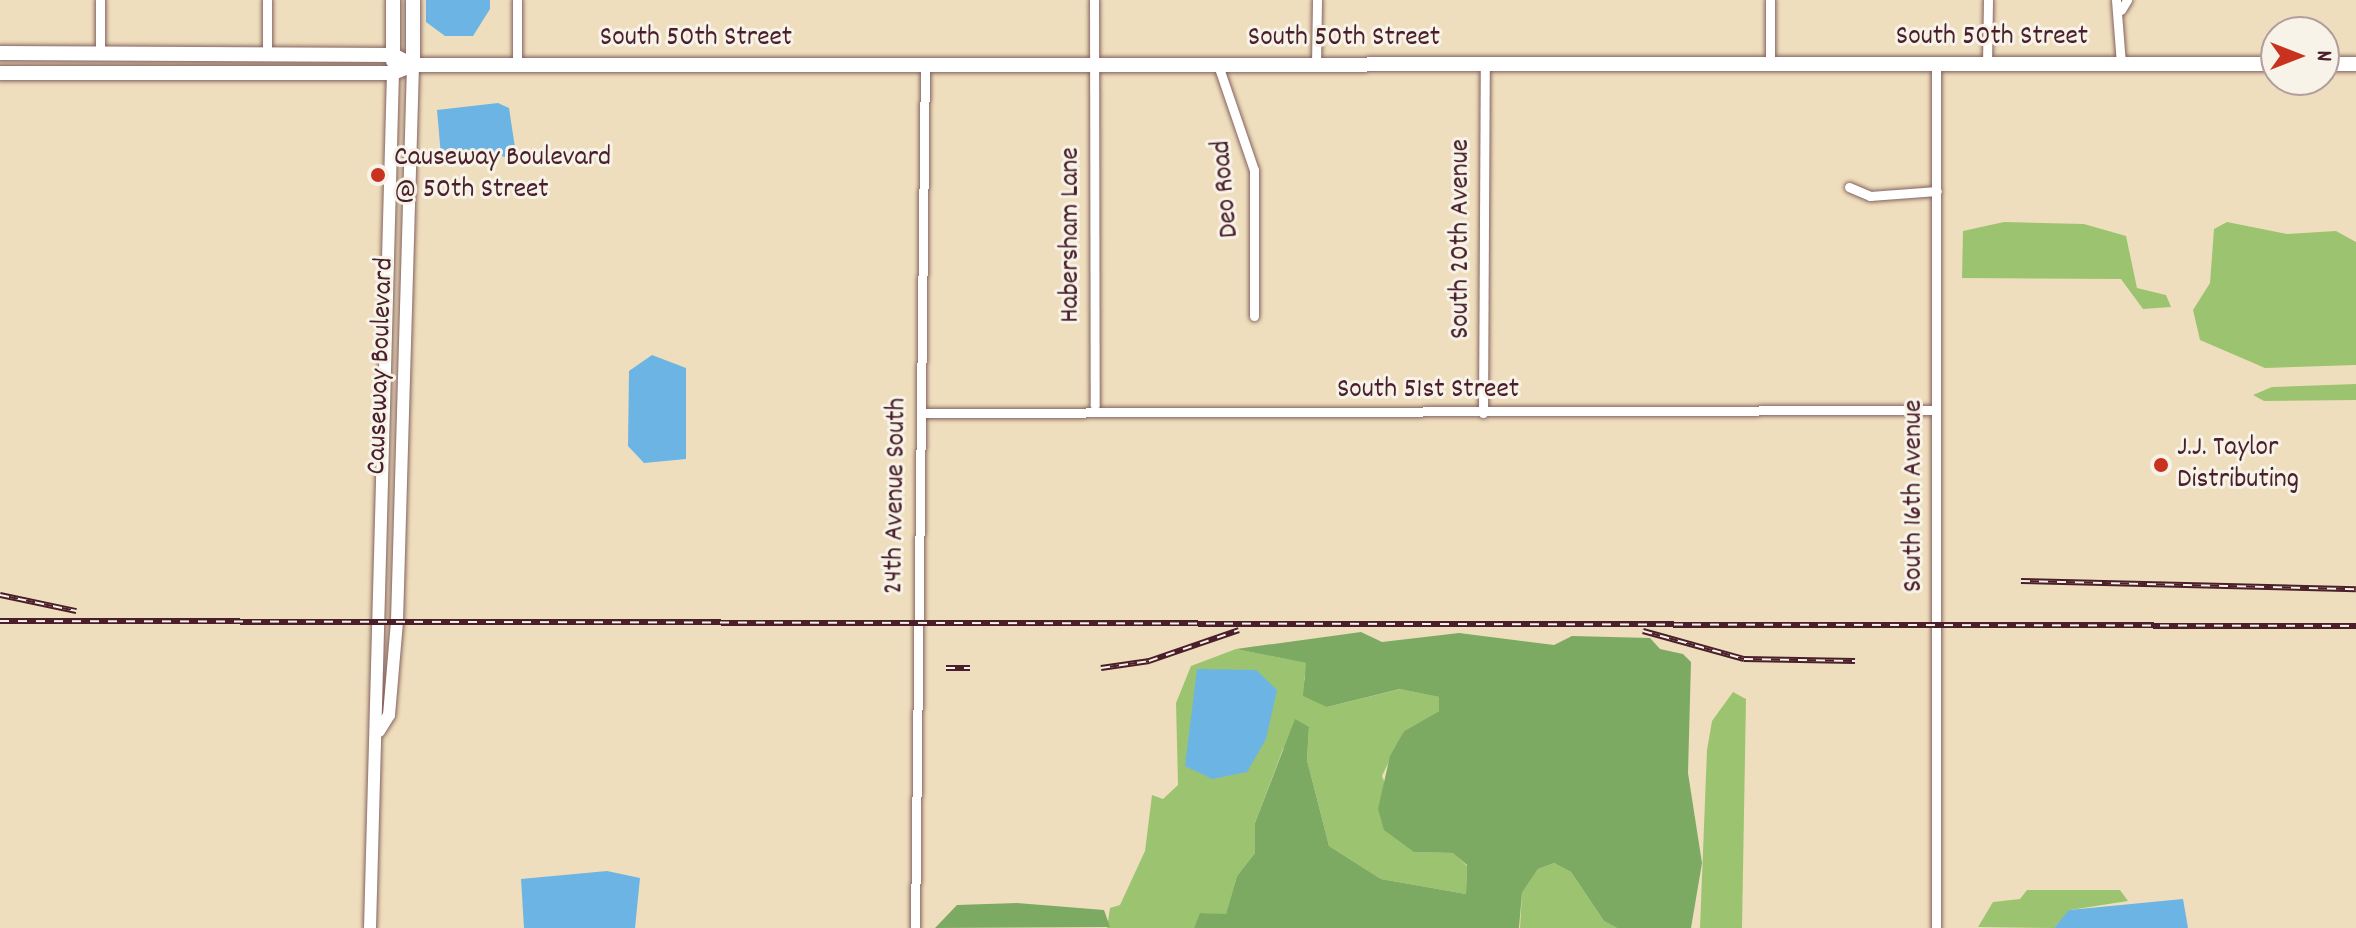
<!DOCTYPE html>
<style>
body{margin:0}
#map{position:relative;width:2356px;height:928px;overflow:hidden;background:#efdebd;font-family:Dekko,sans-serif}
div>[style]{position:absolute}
.green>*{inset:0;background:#9cc470}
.forest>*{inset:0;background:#7daa62}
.water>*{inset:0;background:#6cb4e3}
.roads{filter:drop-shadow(0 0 2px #84625e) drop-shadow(0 0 2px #84625e)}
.street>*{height:9px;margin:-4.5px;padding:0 4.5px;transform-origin:4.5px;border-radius:4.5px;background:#fff}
.secondary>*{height:12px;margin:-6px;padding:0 6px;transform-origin:6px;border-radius:6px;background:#fff}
.primary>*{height:14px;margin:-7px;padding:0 7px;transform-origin:7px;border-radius:7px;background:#fff}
.rail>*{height:6px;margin-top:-3px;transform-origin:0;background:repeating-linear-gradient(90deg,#f7f3e8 0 9px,#4a1f2b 0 18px);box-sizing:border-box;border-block:2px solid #4a1f2b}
.dots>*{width:22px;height:22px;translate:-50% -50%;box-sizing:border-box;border:4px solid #f7f3e8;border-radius:50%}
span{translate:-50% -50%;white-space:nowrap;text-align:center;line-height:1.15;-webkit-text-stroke:6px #f7f3e8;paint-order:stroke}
.street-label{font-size:28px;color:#4a1f2b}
.poi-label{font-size:28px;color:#4a1f2b}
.left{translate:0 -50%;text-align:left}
.north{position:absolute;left:2260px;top:16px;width:80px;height:80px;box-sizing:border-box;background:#f7f3e8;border:2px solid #b29e9c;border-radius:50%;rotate:90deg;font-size:22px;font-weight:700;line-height:32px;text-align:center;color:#4a1f2b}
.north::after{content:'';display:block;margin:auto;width:28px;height:36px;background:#c8321e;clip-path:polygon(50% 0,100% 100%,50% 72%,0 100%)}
</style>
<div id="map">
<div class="green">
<div style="clip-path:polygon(2004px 222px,2084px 224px,2126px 236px,2137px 288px,2166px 295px,2171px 307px,2143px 309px,2121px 279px,1962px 278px,1963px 231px)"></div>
<div style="clip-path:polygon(2227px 222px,2287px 234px,2336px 231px,2356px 242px,2356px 365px,2265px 368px,2200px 340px,2193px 310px,2210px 283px,2214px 229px)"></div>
<div style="clip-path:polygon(2356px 384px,2356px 400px,2264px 401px,2253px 395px,2272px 387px)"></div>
<div style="clip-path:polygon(1236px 649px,1307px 663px,1304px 680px,1327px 707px,1401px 689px,1439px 697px,1439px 711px,1404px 731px,1382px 776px,1414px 852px,1454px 853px,1467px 866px,1466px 894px,1381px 879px,1329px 846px,1307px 760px,1309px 727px,1283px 749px,1255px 823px,1255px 853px,1237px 876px,1226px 915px,1201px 913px,1194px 928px,1107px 928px,1110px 908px,1120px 905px,1145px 851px,1152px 795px,1163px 799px,1178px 785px,1176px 703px,1191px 666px)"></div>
<div style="clip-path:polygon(1733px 692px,1746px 699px,1742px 928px,1700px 928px,1707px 750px,1712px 721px)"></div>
<div style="clip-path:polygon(1554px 863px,1571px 872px,1604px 921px,1617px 928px,1520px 928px,1522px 893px,1538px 869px)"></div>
<div style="clip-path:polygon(2027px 890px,2120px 890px,2128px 901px,2070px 910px,2054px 928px,1978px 927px,1993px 902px,2020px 899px)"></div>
</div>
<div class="forest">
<div style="clip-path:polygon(1361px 632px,1382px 642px,1459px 633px,1554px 645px,1572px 636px,1650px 638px,1660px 649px,1683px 654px,1691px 662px,1688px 773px,1702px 863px,1691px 928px,1617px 928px,1604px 921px,1571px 872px,1554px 863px,1538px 869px,1522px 893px,1519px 928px,1194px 928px,1200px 913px,1226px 914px,1237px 876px,1255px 853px,1255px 823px,1295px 719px,1309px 727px,1307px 760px,1329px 846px,1381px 879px,1466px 894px,1467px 865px,1453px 853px,1414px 852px,1384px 830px,1378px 809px,1390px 756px,1404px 731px,1439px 711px,1439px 697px,1400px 689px,1327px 707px,1303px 696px,1306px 663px,1236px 649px)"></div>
<div style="clip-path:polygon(1017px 903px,1104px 910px,1110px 927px,935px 928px,957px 905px)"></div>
</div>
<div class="water">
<div style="clip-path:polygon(426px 0,490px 0,490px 9px,473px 36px,445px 36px,426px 22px)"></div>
<div style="clip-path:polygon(498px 103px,509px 108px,512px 128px,515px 147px,505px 157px,481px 150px,441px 156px,437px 110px)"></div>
<div style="clip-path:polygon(652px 355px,686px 368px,686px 459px,644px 463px,628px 446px,629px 371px)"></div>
<div style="clip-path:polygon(1197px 669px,1256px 670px,1277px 690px,1266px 739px,1247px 772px,1212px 779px,1185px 766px)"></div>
<div style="clip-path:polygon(607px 871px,640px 878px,635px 928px,524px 928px,521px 879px)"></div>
<div style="clip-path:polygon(2183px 899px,2188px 928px,2054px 928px,2069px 910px)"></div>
</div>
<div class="roads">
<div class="street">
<div style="left:100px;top:0;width:53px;rotate:90deg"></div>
<div style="left:1094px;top:0;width:405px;rotate:89.9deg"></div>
<div style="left:2116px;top:0;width:64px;rotate:85.5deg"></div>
<div style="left:2121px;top:10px;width:12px;rotate:-59deg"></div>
<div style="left:267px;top:53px;width:53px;rotate:-90deg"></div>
<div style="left:1936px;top:64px;width:864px;rotate:90deg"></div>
<div style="left:1987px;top:64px;width:64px;rotate:-89.1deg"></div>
<div style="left:517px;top:65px;width:65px;rotate:-90deg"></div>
<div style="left:1218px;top:65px;width:111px;rotate:71.1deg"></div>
<div style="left:1254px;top:170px;width:146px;rotate:90deg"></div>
<div style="left:1316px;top:65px;width:65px;rotate:-89.1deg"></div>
<div style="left:1770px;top:65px;width:65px;rotate:-90deg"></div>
<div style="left:1849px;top:187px;width:23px;rotate:23deg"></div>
<div style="left:1870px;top:196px;width:67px;rotate:-4.3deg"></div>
<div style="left:921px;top:413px;width:1015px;rotate:-0.17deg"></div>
<div style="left:1483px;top:413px;width:348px;rotate:-89.7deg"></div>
<div style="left:915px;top:928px;width:863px;rotate:-89.34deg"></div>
</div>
<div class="secondary">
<div style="left:379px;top:731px;width:19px;rotate:-58deg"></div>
<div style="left:389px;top:715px;width:94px;rotate:-85.1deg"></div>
<div style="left:397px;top:621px;width:556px;rotate:-88.35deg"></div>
<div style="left:370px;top:928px;width:855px;rotate:-88.46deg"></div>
</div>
<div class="primary">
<div style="left:393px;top:0;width:61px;rotate:90deg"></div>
<div style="left:0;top:53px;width:393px;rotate:0.3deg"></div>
<div style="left:393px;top:55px;width:22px;rotate:27deg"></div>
<div style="left:2324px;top:64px;width:32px"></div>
<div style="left:413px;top:65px;width:65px;rotate:-90deg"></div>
<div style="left:0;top:73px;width:393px"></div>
<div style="left:393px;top:73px;width:22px;rotate:-22deg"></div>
<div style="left:413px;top:65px;width:1863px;rotate:-0.03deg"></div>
</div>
</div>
<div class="rail">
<div style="left:2021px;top:581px;width:335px;rotate:1.4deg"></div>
<div style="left:0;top:595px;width:78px;rotate:11.9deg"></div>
<div style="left:0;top:621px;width:2356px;rotate:0.12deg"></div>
<div style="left:1643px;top:631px;width:105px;rotate:15.5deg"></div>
<div style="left:1744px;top:659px;width:111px;rotate:1deg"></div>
<div style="left:946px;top:668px;width:24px"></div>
<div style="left:1101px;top:668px;width:49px;rotate:-8.3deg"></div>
<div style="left:1149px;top:661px;width:95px;rotate:-19deg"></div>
</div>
<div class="dots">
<div style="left:378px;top:175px;background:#c8321e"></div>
<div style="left:2161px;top:465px;background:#c8321e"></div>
</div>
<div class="street-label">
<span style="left:1992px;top:38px">South 50th Street</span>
<span style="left:696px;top:39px">South 50th Street</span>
<span style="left:1344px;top:39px">South 50th Street</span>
<span style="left:1227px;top:189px;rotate:-95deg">Deo Road</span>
<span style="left:1072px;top:235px;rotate:-90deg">Habersham Lane</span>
<span style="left:1462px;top:239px;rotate:-90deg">South 20th Avenue</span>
<span style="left:382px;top:366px;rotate:-88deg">Causeway Boulevard</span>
<span style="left:1428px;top:391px">South 51st Street</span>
<span style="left:897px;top:496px;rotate:-89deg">24th Avenue South</span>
<span style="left:1915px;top:496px;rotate:-90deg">South 16th Avenue</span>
</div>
<div class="poi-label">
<span class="left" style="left:394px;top:175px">Causeway Boulevard<br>@ 50th Street</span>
<span class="left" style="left:2177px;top:465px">J.J. Taylor<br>Distributing</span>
</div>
<div class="north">N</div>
</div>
